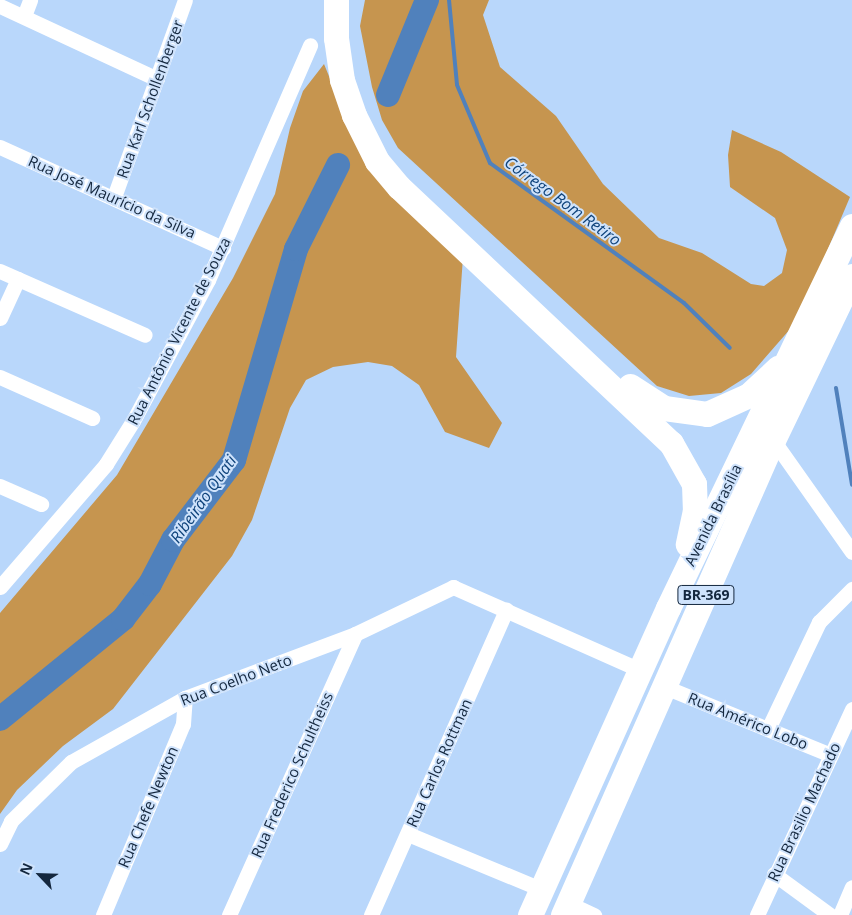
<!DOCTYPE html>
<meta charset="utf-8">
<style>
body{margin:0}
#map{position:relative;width:852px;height:915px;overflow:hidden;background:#b9d7fb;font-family:"Open Sans",sans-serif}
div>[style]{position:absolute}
.forest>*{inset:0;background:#c6954f}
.stream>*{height:4px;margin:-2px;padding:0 2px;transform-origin:2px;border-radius:2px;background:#5081bc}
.river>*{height:24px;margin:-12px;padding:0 12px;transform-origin:12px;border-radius:12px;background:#5081bc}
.minor>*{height:15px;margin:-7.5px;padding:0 7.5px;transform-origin:7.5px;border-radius:7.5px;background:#fff}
.trunk>*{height:25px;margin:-12.5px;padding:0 12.5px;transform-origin:12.5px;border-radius:12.5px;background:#fff}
span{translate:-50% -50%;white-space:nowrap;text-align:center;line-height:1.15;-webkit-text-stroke:4px #cfe3fc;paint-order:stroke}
.shield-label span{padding:1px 4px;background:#cfe3fc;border:1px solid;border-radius:4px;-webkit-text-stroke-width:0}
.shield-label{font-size:14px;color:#14273e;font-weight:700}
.street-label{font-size:15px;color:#14273e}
.water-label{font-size:16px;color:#0f437b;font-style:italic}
.north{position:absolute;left:15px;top:850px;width:50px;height:50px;-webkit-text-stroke:4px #cfe3fc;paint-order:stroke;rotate:294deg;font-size:14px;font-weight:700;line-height:20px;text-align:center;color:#14273e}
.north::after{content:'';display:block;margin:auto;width:18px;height:22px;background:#14273e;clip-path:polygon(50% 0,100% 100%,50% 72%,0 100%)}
</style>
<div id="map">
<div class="forest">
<div style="clip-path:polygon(365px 0,489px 0,483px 15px,500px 67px,556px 116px,603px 184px,659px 238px,702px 253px,751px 284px,764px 286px,782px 273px,787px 250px,775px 218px,730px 187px,728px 155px,732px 130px,781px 152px,850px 197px,798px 320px,751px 374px,721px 393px,689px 396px,657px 386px,398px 148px,382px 120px,372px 87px,360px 26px)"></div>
<div style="clip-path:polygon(324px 64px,362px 157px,463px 257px,456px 357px,502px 423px,489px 448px,445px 432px,419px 385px,392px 366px,368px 362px,333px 367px,306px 380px,290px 408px,252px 520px,232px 556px,113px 709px,63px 746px,17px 790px,0 814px,0 613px,117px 475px,233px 278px,275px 194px,290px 128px,303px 91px)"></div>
</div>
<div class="stream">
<div style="left:449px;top:0;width:85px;rotate:84.6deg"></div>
<div style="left:457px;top:85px;width:85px;rotate:67.1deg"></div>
<div style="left:490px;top:163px;width:239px;rotate:35.8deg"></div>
<div style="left:684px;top:303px;width:64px;rotate:44.4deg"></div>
<div style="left:836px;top:388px;width:98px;rotate:80.6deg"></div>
</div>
<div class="river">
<div style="left:388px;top:95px;width:103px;rotate:-67.7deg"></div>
<div style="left:0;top:719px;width:159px;rotate:-39.1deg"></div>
<div style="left:123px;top:619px;width:44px;rotate:-52.4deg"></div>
<div style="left:150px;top:584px;width:50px;rotate:-62.4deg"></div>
<div style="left:173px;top:540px;width:101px;rotate:-52.7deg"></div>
<div style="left:234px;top:460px;width:220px;rotate:-73.6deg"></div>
<div style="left:296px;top:249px;width:94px;rotate:-63.4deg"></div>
</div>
<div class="minor">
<div style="left:0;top:6px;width:173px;rotate:24.9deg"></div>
<div style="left:24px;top:16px;width:17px;rotate:-69deg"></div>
<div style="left:0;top:147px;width:245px;rotate:24.4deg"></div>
<div style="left:114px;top:197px;width:209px;rotate:-70.2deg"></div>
<div style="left:0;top:271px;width:158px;rotate:23.8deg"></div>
<div style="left:0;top:318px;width:43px;rotate:-65.2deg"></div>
<div style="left:0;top:377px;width:101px;rotate:24deg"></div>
<div style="left:773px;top:440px;width:137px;rotate:54.8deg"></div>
<div style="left:0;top:486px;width:45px;rotate:23.7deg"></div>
<div style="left:0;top:587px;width:162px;rotate:-49.2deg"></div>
<div style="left:106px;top:464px;width:51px;rotate:-57.9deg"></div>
<div style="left:133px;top:421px;width:160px;rotate:-62deg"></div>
<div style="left:208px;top:280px;width:256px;rotate:-66.5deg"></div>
<div style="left:665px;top:687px;width:179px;rotate:22.3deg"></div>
<div style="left:768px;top:729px;width:119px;rotate:-64.5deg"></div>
<div style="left:819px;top:622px;width:47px;rotate:-45deg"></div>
<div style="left:408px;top:834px;width:144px;rotate:22.5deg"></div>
<div style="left:0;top:844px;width:25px;rotate:-64deg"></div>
<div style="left:11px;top:821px;width:84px;rotate:-44.5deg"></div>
<div style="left:71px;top:762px;width:131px;rotate:-29.3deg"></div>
<div style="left:185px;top:698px;width:182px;rotate:-20.6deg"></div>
<div style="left:355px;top:634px;width:109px;rotate:-25.6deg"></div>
<div style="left:453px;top:587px;width:205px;rotate:23.9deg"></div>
<div style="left:774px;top:874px;width:69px;rotate:36.2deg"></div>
<div style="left:568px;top:903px;width:29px;rotate:25deg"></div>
<div style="left:103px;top:915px;width:207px;rotate:-67.3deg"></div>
<div style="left:183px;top:724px;width:26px;rotate:-86deg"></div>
<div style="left:229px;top:915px;width:308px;rotate:-65.8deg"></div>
<div style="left:371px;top:915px;width:334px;rotate:-66.1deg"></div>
<div style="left:757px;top:915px;width:227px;rotate:-65.2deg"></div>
<div style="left:840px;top:915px;width:30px;rotate:-67deg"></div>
</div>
<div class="trunk">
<div style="left:336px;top:0;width:38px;rotate:90deg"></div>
<div style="left:336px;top:38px;width:42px;rotate:81.9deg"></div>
<div style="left:342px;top:80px;width:37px;rotate:71deg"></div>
<div style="left:354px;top:115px;width:51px;rotate:63.4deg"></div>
<div style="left:377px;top:161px;width:34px;rotate:50deg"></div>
<div style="left:399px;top:187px;width:374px;rotate:43.3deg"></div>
<div style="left:671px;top:443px;width:47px;rotate:60.7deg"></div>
<div style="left:694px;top:484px;width:26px;rotate:88deg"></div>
<div style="left:695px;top:510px;width:35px;rotate:102deg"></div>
<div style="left:630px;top:386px;width:40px;rotate:32.9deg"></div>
<div style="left:664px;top:408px;width:43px;rotate:7.9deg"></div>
<div style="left:707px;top:414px;width:46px;rotate:-24.3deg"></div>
<div style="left:749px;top:395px;width:40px;rotate:-43deg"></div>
<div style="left:530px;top:915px;width:337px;rotate:-65.8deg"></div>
<div style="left:668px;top:608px;width:424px;rotate:-64.3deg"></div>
<div style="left:563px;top:915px;width:519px;rotate:-66.15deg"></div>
<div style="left:773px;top:440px;width:182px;rotate:-64.3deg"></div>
</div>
<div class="shield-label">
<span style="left:706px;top:595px">BR-369</span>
</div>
<div class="street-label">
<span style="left:150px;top:99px;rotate:-70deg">Rua Karl Schollenberger</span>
<span style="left:112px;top:197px;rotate:24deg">Rua José Maurício da Silva</span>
<span style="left:179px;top:331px;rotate:-63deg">Rua Antônio Vicente de Souza</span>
<span style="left:713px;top:515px;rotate:-64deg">Avenida Brasília</span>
<span style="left:236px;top:680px;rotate:-21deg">Rua Coelho Neto</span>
<span style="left:748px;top:721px;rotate:22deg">Rua Américo Lobo</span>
<span style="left:439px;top:763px;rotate:-66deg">Rua Carlos Rottman</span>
<span style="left:292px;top:775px;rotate:-66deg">Rua Frederico Schultheiss</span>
<span style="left:148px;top:807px;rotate:-67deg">Rua Chefe Newton</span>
<span style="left:804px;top:812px;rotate:-65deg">Rua Brasilio Machado</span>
</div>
<div class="water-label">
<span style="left:563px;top:201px;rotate:36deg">Córrego Bom Retiro</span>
<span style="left:203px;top:499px;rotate:-55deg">Ribeirão Quati</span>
</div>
<div class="north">N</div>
</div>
